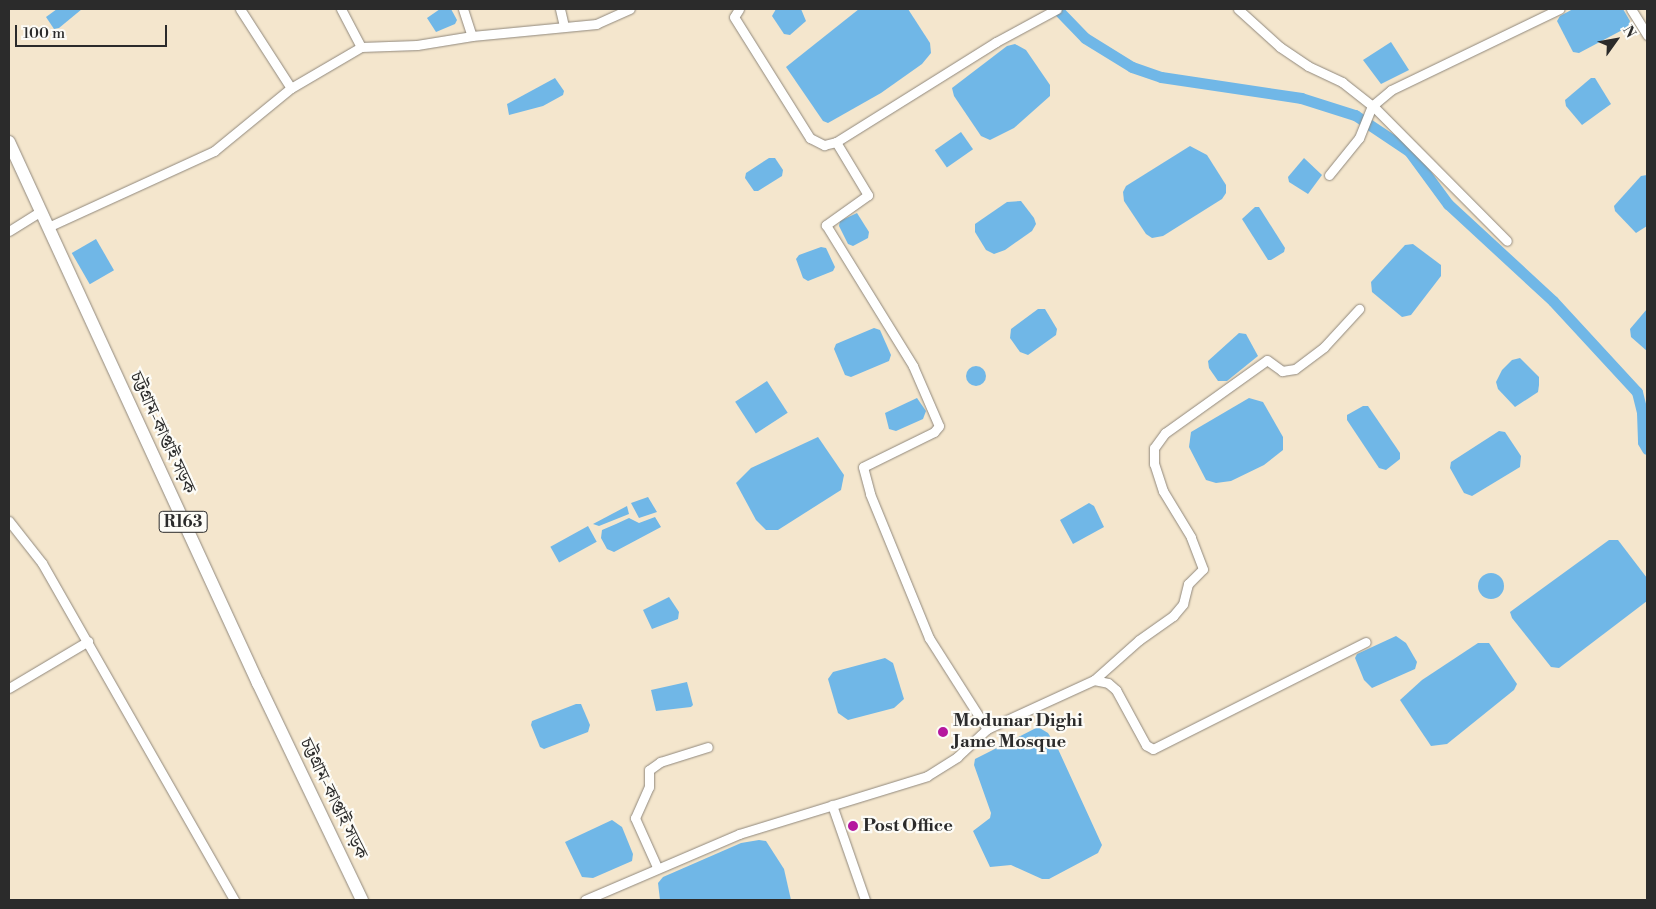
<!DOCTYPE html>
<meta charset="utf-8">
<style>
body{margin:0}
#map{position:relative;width:1656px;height:909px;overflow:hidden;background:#f4e6cd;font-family:"Libre Bodoni","Noto Serif Bengali",serif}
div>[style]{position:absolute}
.water>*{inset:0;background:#70b7e7;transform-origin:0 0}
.round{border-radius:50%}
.canal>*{height:11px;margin:-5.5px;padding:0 5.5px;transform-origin:5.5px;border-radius:5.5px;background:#70b7e7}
.roads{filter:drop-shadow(0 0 1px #90887c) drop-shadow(0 0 1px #90887c)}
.minor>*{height:9px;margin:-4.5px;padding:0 4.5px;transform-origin:4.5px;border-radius:4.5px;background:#fff}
.primary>*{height:12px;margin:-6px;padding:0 6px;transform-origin:6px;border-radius:6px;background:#fff}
.dots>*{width:14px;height:14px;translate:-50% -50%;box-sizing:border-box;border:2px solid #fdfcf7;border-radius:50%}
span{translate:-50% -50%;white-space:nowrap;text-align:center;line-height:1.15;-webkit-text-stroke:4.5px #fdfcf7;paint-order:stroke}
.shield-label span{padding:1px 4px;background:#fdfcf7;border:1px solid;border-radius:4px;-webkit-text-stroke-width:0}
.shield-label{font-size:16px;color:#2b2b2b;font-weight:700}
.street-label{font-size:18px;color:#2b2b2b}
.poi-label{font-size:18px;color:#2b2b2b;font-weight:700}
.left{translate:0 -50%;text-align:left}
.frame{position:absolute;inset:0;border:10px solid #2b2b2b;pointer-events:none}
.north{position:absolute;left:1591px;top:15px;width:50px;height:50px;-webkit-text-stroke:4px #fdfcf7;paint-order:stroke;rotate:58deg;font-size:14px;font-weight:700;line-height:20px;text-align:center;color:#2b2b2b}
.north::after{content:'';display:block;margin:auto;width:18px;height:22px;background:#2b2b2b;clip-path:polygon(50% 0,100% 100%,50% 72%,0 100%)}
.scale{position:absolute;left:15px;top:25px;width:152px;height:22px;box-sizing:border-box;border:2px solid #2b2b2b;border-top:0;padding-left:6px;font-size:15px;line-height:18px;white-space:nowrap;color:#2b2b2b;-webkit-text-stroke:4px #fdfcf7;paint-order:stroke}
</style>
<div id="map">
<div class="water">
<div style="clip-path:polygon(57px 9px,82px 9px,59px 28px,54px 29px,46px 17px)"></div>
<div style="clip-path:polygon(440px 9px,451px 9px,457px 20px,455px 24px,436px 32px,427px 18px)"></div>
<div style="clip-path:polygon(776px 9px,801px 9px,806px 21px,790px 35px,784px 34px,772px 16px)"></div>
<div style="clip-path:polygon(859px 9px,908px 9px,930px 43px,931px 53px,922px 64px,881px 93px,828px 123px,823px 121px,786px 67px)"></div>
<div style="clip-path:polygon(1573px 9px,1623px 9px,1630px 21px,1628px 27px,1579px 53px,1573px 52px,1557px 21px,1560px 16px)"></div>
<div style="clip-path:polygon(1391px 42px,1409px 70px,1381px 84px,1363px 60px)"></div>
<div style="clip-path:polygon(1015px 44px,1026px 50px,1050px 85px,1050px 96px,1014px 128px,990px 140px,981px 136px,954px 96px,952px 88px,1007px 46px)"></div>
<div style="clip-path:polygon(555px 78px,564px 91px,563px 95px,543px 106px,509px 115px,507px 104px)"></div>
<div style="clip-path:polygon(1591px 78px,1595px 78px,1611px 104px,1582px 125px,1566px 106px,1565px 100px)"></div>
<div style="left:961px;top:132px;width:21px;height:32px;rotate:55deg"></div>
<div style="clip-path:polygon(1190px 146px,1207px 155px,1226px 185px,1226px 193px,1222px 199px,1163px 236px,1152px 238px,1146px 234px,1124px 201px,1123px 192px,1126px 186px)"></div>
<div style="clip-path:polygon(769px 158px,775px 158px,783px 170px,782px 176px,758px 191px,754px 191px,745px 178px,746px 173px)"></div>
<div style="clip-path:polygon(1304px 158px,1322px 175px,1308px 194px,1289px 182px,1288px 177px)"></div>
<div style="clip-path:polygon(1647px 175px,1647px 226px,1636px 233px,1615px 211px,1614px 206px,1641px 176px)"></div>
<div style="clip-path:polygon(1021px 201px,1034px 218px,1036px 224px,1032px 231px,1005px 250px,994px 254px,986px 250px,975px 232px,975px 224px,1007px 202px)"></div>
<div style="clip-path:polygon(1255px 207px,1259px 207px,1285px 248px,1284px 252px,1271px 260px,1268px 260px,1242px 219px)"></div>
<div style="clip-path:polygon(857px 213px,869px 232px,868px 238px,853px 246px,848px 244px,839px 226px,840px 221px)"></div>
<div style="left:96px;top:239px;width:36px;height:28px;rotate:60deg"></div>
<div style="clip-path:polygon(1413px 244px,1441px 265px,1441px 276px,1411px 315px,1402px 317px,1372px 292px,1371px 282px,1405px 245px)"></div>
<div style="clip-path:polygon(821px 247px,826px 248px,835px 267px,833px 271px,808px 281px,803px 278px,796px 259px,799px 255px)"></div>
<div style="clip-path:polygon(1038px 309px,1045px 309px,1057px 329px,1056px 335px,1028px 355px,1020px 352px,1010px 338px,1011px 329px)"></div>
<div style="clip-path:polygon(1647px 309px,1647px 351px,1631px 337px,1630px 329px)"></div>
<div style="clip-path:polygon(874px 328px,880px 330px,891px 355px,889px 361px,851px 377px,845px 375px,834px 349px,836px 344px)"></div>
<div style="clip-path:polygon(1239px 333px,1246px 334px,1258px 356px,1227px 381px,1218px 381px,1209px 368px,1208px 361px)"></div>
<div style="clip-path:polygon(1520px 358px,1539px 377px,1539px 385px,1538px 392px,1515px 407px,1498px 389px,1496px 382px,1502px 370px,1512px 360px)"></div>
<div class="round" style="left:966px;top:366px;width:20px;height:20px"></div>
<div style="left:767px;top:381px;width:38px;height:38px;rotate:57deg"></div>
<div style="clip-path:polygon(917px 398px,926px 411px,923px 419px,896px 431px,889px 429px,885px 413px)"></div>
<div style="clip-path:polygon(1249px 398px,1263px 402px,1283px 437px,1283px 450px,1264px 465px,1231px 481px,1216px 483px,1206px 480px,1189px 447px,1191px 432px)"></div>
<div style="clip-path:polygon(1363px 406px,1368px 406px,1400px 453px,1400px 459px,1386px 470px,1379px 468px,1347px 420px,1347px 415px)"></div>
<div style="clip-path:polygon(1499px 431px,1505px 432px,1521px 456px,1520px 467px,1472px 496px,1464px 493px,1450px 468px,1451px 462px)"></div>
<div style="clip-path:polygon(818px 437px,844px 475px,841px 490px,778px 530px,766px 530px,756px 520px,736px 483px,751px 468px)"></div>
<div style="clip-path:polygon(648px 497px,657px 512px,639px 518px,631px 503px)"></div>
<div style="clip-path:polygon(1089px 503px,1094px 506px,1104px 527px,1073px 544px,1060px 520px)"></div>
<div style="clip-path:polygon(627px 506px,629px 514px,599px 526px,593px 524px)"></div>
<div style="clip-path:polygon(655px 517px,661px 527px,614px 552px,607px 549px,601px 538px,602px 530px,616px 524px,629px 518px,639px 523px)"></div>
<div style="left:588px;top:526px;width:18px;height:43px;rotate:61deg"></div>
<div style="clip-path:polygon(1609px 540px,1618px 540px,1647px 578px,1647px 601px,1559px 668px,1551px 667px,1512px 618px,1510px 612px)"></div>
<div class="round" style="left:1478px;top:573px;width:26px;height:26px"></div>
<div style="clip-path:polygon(669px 597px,679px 612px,678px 619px,652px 629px,643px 610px)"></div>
<div style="clip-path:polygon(1396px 636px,1406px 643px,1417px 662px,1415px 669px,1372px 688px,1364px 680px,1355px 658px,1357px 654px)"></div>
<div style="clip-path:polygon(1478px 643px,1489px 643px,1517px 684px,1514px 690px,1447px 744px,1431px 746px,1400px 700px,1422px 680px)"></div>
<div style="clip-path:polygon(885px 658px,893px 663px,904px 699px,894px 708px,848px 720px,838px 713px,828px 679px,833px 672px)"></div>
<div style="clip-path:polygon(687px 682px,693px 705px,691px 707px,656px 711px,651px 690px)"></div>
<div style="clip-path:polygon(576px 704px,581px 704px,590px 725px,588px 732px,544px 749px,540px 747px,531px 725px,532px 721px)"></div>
<div style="clip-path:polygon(1038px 727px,1048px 733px,1058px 749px,1102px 845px,1098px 853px,1049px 879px,1042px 879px,1011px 865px,990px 867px,973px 831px,990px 818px,991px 813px,974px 765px,975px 759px)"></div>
<div style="clip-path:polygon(612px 820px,622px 827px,633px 854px,632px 861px,593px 878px,582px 877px,565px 842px)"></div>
<div style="clip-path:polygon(759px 840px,766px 841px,784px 869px,791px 900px,660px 900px,658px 883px,663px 877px,741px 843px)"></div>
</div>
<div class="canal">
<div style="left:1057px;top:9px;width:40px;rotate:46deg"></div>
<div style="left:1085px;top:38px;width:55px;rotate:31.7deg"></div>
<div style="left:1132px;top:67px;width:31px;rotate:19deg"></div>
<div style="left:1161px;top:77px;width:142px;rotate:8.5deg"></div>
<div style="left:1301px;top:98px;width:57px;rotate:17.5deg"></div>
<div style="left:1355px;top:115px;width:65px;rotate:33.7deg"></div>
<div style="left:1409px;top:151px;width:66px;rotate:53.7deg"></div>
<div style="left:1448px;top:204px;width:143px;rotate:42.7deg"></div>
<div style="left:1553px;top:301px;width:124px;rotate:47.3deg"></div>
<div style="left:1637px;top:392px;width:21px;rotate:76deg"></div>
<div style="left:1642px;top:412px;width:30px;rotate:88deg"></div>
<div style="left:1643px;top:442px;width:8px;rotate:60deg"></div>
</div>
<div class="roads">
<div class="minor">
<div style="left:240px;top:9px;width:94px;rotate:57.2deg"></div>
<div style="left:341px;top:9px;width:43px;rotate:62.2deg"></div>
<div style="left:463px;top:9px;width:28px;rotate:72deg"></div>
<div style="left:560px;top:9px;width:18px;rotate:77deg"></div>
<div style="left:739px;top:9px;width:9px;rotate:122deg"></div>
<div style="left:734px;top:17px;width:143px;rotate:57.9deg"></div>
<div style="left:810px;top:138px;width:16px;rotate:27deg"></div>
<div style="left:824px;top:145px;width:12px;rotate:-14deg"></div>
<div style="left:836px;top:142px;width:62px;rotate:58.9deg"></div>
<div style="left:868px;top:195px;width:52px;rotate:144.5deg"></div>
<div style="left:826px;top:225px;width:166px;rotate:58.3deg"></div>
<div style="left:913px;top:366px;width:65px;rotate:66.6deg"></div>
<div style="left:939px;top:426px;width:8px;rotate:130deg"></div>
<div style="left:934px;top:432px;width:79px;rotate:153.8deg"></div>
<div style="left:863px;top:467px;width:28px;rotate:75deg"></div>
<div style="left:870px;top:494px;width:156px;rotate:67.7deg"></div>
<div style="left:929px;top:638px;width:108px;rotate:57.5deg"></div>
<div style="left:1238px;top:9px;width:57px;rotate:42.1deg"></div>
<div style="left:1280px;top:47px;width:34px;rotate:34deg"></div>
<div style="left:1308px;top:66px;width:38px;rotate:25deg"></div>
<div style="left:1342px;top:82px;width:42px;rotate:38.2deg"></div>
<div style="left:1375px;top:108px;width:187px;rotate:45.2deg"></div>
<div style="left:1631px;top:9px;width:31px;rotate:58deg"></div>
<div style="left:836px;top:142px;width:189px;rotate:-32deg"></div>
<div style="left:996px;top:42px;width:69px;rotate:-28.4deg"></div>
<div style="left:1329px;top:175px;width:48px;rotate:-51deg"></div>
<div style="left:1359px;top:138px;width:35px;rotate:-68deg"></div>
<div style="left:1372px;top:106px;width:25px;rotate:-40deg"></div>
<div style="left:1391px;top:90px;width:187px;rotate:-25.7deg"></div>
<div style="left:48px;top:227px;width:183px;rotate:-24.6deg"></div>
<div style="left:214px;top:151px;width:99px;rotate:-39.3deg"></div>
<div style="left:291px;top:88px;width:81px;rotate:-30.4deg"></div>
<div style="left:361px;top:47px;width:56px;rotate:-2deg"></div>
<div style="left:417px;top:45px;width:56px;rotate:-9.3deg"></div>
<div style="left:472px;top:36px;width:125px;rotate:-5.5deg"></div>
<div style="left:596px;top:24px;width:37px;rotate:-24deg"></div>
<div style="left:9px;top:231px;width:38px;rotate:-32deg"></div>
<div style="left:9px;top:521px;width:53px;rotate:51.8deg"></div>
<div style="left:42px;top:563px;width:388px;rotate:60.3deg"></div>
<div style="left:1094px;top:680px;width:14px;rotate:12deg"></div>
<div style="left:1108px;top:683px;width:11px;rotate:41deg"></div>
<div style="left:1116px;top:690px;width:63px;rotate:61.4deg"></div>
<div style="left:1146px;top:745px;width:8px;rotate:30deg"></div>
<div style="left:1153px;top:749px;width:238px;rotate:-26.7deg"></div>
<div style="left:9px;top:688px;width:92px;rotate:-30.7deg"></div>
<div style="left:832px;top:805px;width:101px;rotate:70.8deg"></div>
<div style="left:657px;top:867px;width:54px;rotate:-114.2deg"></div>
<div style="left:635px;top:818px;width:34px;rotate:-66deg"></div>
<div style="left:649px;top:787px;width:17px;rotate:-90deg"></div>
<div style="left:649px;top:770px;width:14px;rotate:-36deg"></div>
<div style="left:660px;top:762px;width:50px;rotate:-17.4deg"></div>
<div style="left:585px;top:900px;width:168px;rotate:-23.2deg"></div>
<div style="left:739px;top:834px;width:197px;rotate:-17.1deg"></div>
<div style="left:927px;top:776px;width:36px;rotate:-32deg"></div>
<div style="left:957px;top:757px;width:41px;rotate:-43deg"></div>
<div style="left:987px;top:729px;width:118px;rotate:-24.6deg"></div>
<div style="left:1094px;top:680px;width:60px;rotate:-41.6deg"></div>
<div style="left:1139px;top:640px;width:42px;rotate:-35.2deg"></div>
<div style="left:1173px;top:616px;width:16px;rotate:-50deg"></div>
<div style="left:1183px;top:604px;width:21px;rotate:-76deg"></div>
<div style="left:1188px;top:584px;width:21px;rotate:-45deg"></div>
<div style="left:1203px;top:569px;width:34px;rotate:-111deg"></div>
<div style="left:1191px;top:537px;width:54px;rotate:-121.3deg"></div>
<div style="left:1163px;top:491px;width:28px;rotate:-108deg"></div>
<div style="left:1154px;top:464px;width:16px;rotate:-90deg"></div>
<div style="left:1154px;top:448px;width:19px;rotate:-54deg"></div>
<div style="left:1165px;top:433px;width:125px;rotate:-35.6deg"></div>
<div style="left:1267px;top:360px;width:19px;rotate:36deg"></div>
<div style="left:1282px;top:371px;width:13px;rotate:-9deg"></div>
<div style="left:1295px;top:369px;width:36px;rotate:-37deg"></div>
<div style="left:1324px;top:347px;width:52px;rotate:-47.4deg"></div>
</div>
<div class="primary">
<div style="left:9px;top:142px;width:596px;rotate:65.29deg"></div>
<div style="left:258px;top:683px;width:241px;rotate:64.4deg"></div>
</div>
</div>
<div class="dots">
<div style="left:943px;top:732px;background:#b5179e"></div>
<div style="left:853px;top:826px;background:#b5179e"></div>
</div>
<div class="shield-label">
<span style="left:183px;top:522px">R163</span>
</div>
<div class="street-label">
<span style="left:162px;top:433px;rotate:65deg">চট্টগ্রাম-কাপ্তাই সড়ক</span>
<span style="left:333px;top:799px;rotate:64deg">চট্টগ্রাম-কাপ্তাই সড়ক</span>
</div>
<div class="poi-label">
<span class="left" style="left:953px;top:732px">Modunar Dighi<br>Jame Mosque</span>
<span class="left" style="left:863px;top:826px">Post Office</span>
</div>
<div class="frame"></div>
<div class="north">N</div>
<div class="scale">100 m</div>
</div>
